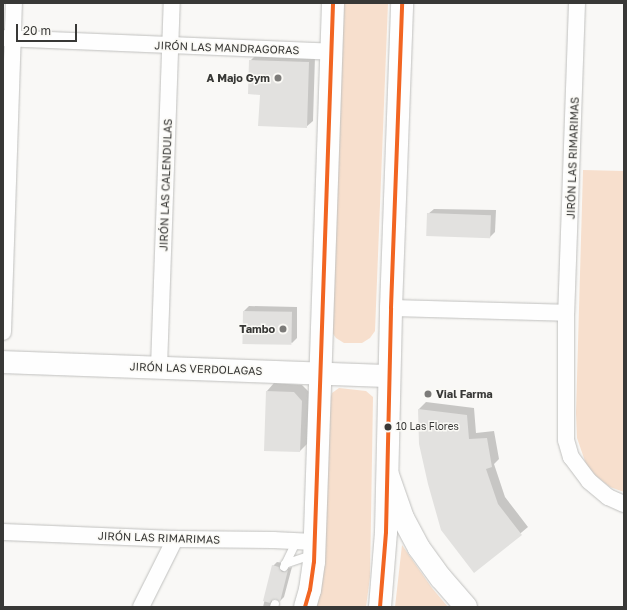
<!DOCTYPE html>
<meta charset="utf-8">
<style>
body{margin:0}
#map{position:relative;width:627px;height:610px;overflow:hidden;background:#f9f8f6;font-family:"Golos Text",sans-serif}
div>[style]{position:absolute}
.green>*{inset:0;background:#f7dfcd}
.shadow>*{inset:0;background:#0003}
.building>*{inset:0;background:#e2e1df;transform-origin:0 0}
.roads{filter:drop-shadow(0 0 1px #c0c0be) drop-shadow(0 0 1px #c0c0be)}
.lane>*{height:8px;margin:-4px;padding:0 4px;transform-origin:4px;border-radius:4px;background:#fefefe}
.street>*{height:16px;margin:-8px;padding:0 8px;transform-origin:8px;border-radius:8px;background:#fefefe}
.secondary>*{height:22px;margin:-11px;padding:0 11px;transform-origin:11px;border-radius:11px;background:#fefefe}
.primary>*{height:22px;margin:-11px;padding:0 11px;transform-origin:11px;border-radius:11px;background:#fefefe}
.bus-1>*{height:4px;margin:-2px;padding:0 2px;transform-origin:2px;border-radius:2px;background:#f26522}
.dots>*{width:11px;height:11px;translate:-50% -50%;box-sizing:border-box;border:2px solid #faf9f5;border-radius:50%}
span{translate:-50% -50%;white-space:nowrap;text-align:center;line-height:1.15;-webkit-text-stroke:3px #faf9f5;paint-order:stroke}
.bus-label{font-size:10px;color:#383836}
.left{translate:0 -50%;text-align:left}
.street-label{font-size:11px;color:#383836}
.poi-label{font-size:11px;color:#383836;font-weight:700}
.right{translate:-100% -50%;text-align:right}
.frame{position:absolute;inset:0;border:4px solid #383836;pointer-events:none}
.scale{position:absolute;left:16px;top:24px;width:61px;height:18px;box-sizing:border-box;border:2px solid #383836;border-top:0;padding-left:5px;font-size:12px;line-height:14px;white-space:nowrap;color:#383836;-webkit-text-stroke:3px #faf9f5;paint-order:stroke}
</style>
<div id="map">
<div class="green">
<div style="clip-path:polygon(344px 3px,388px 3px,375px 331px,370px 338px,362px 343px,344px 343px,336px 338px,331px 331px)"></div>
<div style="clip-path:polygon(583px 170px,624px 171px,624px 492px,610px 487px,596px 476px,586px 464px,577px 438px,576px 413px)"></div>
<div style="clip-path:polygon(339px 388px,366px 391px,373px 397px,370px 577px,366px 607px,316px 607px,329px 402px,332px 393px)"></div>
<div style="clip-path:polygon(402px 545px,432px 588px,448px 607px,395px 607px)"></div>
</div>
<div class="shadow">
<div style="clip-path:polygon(257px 54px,315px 56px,313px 121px,306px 127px,250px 61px)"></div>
<div style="clip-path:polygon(434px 209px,496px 210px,495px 232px,490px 237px,428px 214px)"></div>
<div style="clip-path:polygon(249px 306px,297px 307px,297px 338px,292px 343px,244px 311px)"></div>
<div style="clip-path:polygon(274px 383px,302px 385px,310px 393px,307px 444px,300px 451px,265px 450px,267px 391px)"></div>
<div style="clip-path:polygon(426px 402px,474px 408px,476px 433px,494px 431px,499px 459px,494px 464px,505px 497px,528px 527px,474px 572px,419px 409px)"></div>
<div style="clip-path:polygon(277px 562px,283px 563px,286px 569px,292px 567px,284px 597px,280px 601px,274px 598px,272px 600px,275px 607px,263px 607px,273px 566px)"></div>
</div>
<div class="building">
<div style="clip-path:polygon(249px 60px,309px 62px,307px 128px,258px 126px,260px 95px,248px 94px)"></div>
<div style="left:427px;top:213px;width:64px;height:23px;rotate:2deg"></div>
<div style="left:243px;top:311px;width:49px;height:33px;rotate:1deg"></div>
<div style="clip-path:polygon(266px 391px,294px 392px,302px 401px,300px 452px,264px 451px)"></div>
<div style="clip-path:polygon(418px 409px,467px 415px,469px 439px,487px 438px,492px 467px,486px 469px,498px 504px,522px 535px,474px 573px,441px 530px,428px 484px,419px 444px)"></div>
<div style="clip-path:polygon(272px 565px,279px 567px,282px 572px,288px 570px,280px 602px,276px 599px,272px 600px,270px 603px,263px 601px)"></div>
</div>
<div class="roads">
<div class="lane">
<div style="left:285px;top:564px;width:31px;rotate:-19deg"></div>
<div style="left:284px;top:567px;width:28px;rotate:-64deg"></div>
<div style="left:274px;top:607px;width:3px;rotate:-72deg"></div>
</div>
<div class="street">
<div style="left:577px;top:3px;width:310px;rotate:92deg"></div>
<div style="left:566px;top:313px;width:127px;rotate:90deg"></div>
<div style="left:566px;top:440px;width:18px;rotate:74deg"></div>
<div style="left:571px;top:457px;width:30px;rotate:53deg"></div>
<div style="left:589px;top:481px;width:25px;rotate:40deg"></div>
<div style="left:608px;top:497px;width:17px;rotate:24deg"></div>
<div style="left:3px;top:38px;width:328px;rotate:2.4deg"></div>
<div style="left:391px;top:308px;width:175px;rotate:1.6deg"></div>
<div style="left:3px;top:332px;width:329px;rotate:-88.1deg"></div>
<div style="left:159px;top:367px;width:364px;rotate:-88deg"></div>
<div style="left:3px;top:532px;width:172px;rotate:2.3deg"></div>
<div style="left:175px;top:539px;width:98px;rotate:0.6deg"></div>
<div style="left:273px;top:540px;width:41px;rotate:2.8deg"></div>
<div style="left:141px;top:607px;width:76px;rotate:-63.4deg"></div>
</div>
<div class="secondary">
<div style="left:3px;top:362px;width:386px;rotate:2.1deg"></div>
<div style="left:388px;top:475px;width:46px;rotate:70.8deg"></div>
<div style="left:403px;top:518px;width:34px;rotate:62deg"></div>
<div style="left:419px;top:548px;width:37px;rotate:54deg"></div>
<div style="left:441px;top:578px;width:38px;rotate:49deg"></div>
</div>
<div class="primary">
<div style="left:305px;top:607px;width:18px;rotate:-74deg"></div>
<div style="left:310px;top:590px;width:28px;rotate:-82deg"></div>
<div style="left:314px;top:562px;width:559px;rotate:-88.05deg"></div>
<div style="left:380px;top:607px;width:75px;rotate:-85.4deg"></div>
<div style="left:386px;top:532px;width:224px;rotate:-88.7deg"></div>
<div style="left:391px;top:308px;width:305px;rotate:-87.9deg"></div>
</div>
</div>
<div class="bus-1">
<div style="left:305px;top:607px;width:18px;rotate:-74deg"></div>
<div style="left:310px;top:590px;width:28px;rotate:-82deg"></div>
<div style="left:314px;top:562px;width:559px;rotate:-88.05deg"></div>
<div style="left:380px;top:607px;width:75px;rotate:-85.4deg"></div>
<div style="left:386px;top:532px;width:224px;rotate:-88.7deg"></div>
<div style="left:391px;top:308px;width:305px;rotate:-87.9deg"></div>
</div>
<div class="dots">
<div style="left:278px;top:78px;background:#7c7b79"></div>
<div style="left:283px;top:329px;background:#7c7b79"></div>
<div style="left:428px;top:394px;background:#7c7b79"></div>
<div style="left:388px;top:427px;background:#383836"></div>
</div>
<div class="bus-label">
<span class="left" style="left:396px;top:427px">10 Las Flores</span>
</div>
<div class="street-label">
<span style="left:227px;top:48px;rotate:2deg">JIRÓN LAS MANDRAGORAS</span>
<span style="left:573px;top:158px;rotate:-88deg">JIRÓN LAS RIMARIMAS</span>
<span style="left:166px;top:185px;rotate:-88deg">JIRÓN LAS CALENDULAS</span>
<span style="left:196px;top:369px;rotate:2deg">JIRÓN LAS VERDOLAGAS</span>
<span style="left:159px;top:538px;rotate:2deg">JIRÓN LAS RIMARIMAS</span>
</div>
<div class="poi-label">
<span class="right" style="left:270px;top:78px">A Majo Gym</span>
<span class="right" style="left:275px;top:329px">Tambo</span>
<span class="left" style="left:436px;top:394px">Vial Farma</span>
</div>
<div class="frame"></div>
<div class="scale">20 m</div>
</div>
